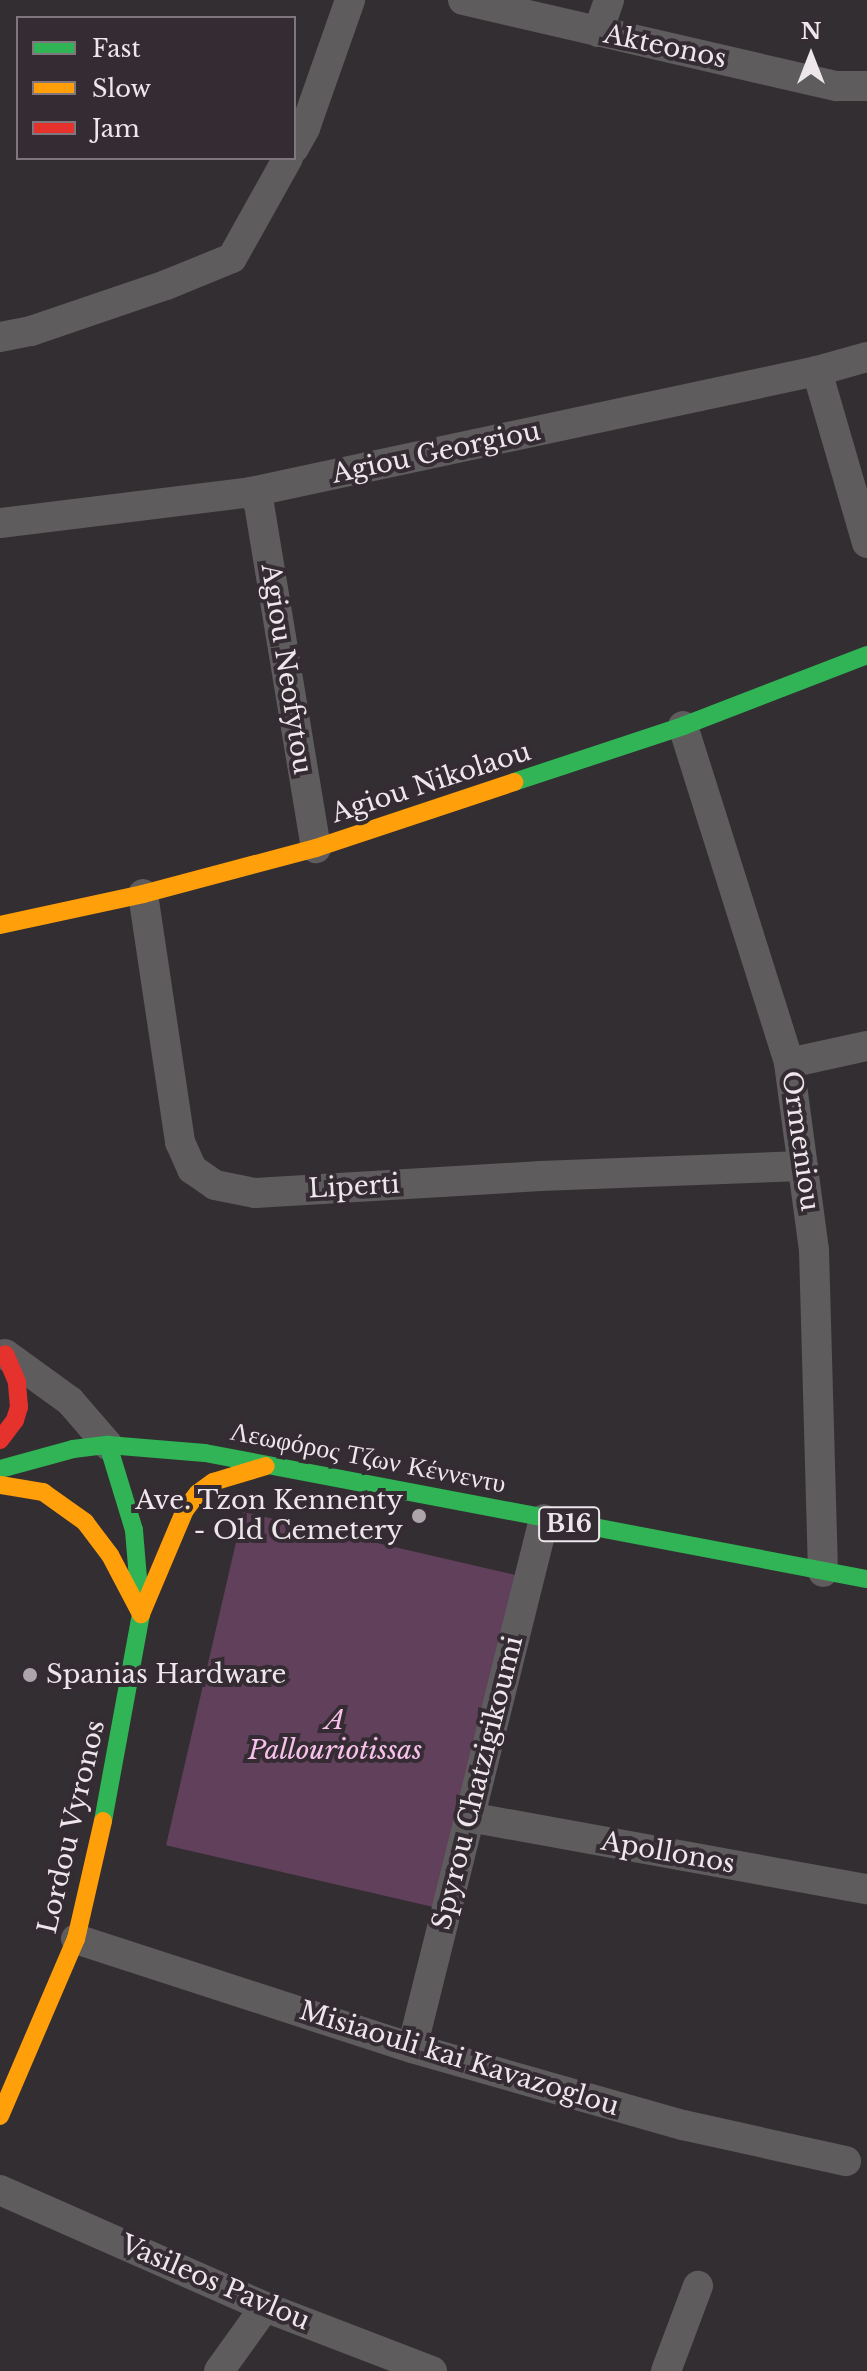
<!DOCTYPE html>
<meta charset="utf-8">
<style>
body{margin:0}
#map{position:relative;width:867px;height:2371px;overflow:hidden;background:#332e32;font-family:"Libre Baskerville",serif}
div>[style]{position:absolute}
.green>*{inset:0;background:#61405b;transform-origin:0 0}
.street>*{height:30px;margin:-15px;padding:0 15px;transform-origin:15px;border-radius:15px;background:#5e5c5d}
.fast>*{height:18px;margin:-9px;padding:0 9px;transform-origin:9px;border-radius:9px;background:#30b455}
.slow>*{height:18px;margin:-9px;padding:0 9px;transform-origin:9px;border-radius:9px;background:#ff9f0a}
.jam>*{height:18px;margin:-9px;padding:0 9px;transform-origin:9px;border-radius:9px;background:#e5322d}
.dots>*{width:22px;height:22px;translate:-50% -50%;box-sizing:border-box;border:4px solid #352c33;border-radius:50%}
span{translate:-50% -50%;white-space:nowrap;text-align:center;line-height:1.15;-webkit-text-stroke:8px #352c33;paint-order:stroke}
.shield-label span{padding:2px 6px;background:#352c33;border:2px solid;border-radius:6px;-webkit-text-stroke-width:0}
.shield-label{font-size:24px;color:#ede7eb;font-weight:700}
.street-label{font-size:26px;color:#ede7eb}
.poi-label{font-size:26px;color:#ede7eb}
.right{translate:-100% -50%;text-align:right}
.left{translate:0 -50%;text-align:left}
.park-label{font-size:26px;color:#f8c1ec;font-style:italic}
.legend{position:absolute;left:16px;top:16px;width:280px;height:144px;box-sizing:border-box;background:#352c33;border:2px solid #7f777d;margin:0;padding:10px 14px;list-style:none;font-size:24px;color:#ede7eb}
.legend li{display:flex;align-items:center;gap:16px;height:40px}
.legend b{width:40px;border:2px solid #7f777d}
.north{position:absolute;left:771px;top:16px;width:80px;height:80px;-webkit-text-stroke:6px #352c33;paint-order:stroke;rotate:0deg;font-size:22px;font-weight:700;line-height:32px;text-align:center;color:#ede7eb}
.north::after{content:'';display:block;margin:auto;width:28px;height:36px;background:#ede7eb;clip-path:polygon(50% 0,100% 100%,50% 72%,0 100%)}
</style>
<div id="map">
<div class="green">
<div style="left:243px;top:1512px;width:282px;height:342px;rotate:13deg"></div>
</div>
<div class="street">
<div style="left:463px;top:0;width:383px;rotate:13deg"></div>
<div style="left:836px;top:86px;width:31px"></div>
<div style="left:598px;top:32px;width:34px;rotate:-71deg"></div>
<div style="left:294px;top:148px;width:23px;rotate:-61deg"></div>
<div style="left:305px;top:128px;width:136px;rotate:-70.6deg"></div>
<div style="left:0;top:337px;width:32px;rotate:-11deg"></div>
<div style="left:31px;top:331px;width:143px;rotate:-18.8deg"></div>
<div style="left:166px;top:285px;width:71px;rotate:-22.2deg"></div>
<div style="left:232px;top:258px;width:115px;rotate:-60.8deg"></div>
<div style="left:817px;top:371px;width:179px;rotate:73.8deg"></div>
<div style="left:251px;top:492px;width:14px;rotate:56deg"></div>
<div style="left:259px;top:504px;width:349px;rotate:80.6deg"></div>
<div style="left:0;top:523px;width:253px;rotate:-7deg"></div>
<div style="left:251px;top:492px;width:579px;rotate:-12.07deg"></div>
<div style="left:817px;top:371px;width:52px;rotate:-15.6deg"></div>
<div style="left:683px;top:726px;width:353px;rotate:72.5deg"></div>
<div style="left:789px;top:1063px;width:189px;rotate:82.4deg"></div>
<div style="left:814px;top:1250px;width:322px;rotate:88.4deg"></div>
<div style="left:143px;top:894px;width:251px;rotate:81.5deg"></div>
<div style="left:180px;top:1142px;width:30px;rotate:66deg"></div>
<div style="left:192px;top:1169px;width:28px;rotate:35deg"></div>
<div style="left:215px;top:1185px;width:41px;rotate:11.3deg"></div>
<div style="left:255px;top:1193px;width:286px;rotate:-3.4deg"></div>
<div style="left:540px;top:1176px;width:263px;rotate:-2.2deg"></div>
<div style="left:789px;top:1063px;width:80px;rotate:-12.3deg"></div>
<div style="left:5px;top:1354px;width:80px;rotate:35.9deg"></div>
<div style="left:70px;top:1401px;width:58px;rotate:49.2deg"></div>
<div style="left:469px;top:1817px;width:404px;rotate:10.3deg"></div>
<div style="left:76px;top:1939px;width:353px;rotate:18deg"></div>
<div style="left:412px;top:2048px;width:282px;rotate:15.9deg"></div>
<div style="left:683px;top:2125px;width:167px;rotate:12.5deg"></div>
<div style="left:412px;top:2048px;width:545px;rotate:-75.99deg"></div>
<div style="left:0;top:2190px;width:290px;rotate:23.8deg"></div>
<div style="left:265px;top:2307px;width:179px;rotate:21deg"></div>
<div style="left:219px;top:2371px;width:79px;rotate:-54.3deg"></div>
<div style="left:666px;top:2371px;width:91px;rotate:-69.4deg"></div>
</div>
<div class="fast">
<div style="left:514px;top:782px;width:178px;rotate:-18.3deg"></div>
<div style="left:683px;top:726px;width:197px;rotate:-21.1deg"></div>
<div style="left:0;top:1469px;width:76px;rotate:-15.3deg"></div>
<div style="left:73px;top:1449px;width:35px;rotate:-7deg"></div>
<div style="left:108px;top:1445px;width:97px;rotate:4.7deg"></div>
<div style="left:205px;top:1453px;width:674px;rotate:10.78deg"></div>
<div style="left:103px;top:1821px;width:210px;rotate:-79.6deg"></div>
<div style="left:141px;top:1614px;width:84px;rotate:-94.8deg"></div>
<div style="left:134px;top:1530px;width:89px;rotate:-107deg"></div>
</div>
<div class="slow">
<div style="left:0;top:925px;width:146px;rotate:-12.2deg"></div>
<div style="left:143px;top:894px;width:179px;rotate:-14.9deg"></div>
<div style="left:316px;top:848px;width:209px;rotate:-18.4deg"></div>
<div style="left:0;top:1485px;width:44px;rotate:9.2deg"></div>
<div style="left:43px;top:1492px;width:52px;rotate:35.5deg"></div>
<div style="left:85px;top:1522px;width:41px;rotate:52.9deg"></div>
<div style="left:110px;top:1555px;width:67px;rotate:62.3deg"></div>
<div style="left:141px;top:1614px;width:113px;rotate:-67.1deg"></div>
<div style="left:185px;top:1510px;width:21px;rotate:-53deg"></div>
<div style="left:198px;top:1493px;width:19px;rotate:-36deg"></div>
<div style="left:213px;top:1482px;width:55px;rotate:-16.8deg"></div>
<div style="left:0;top:2116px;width:193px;rotate:-66.8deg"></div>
<div style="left:76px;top:1939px;width:121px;rotate:-77.1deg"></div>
</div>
<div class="jam">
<div style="left:0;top:1440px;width:25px;rotate:-53deg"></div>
<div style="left:15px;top:1420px;width:14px;rotate:-73deg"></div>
<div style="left:19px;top:1407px;width:25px;rotate:-95deg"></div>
<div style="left:17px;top:1382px;width:30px;rotate:-113deg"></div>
</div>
<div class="dots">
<div style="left:419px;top:1516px;background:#aca6aa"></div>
<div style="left:30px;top:1675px;background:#aca6aa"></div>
</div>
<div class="shield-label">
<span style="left:569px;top:1524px">B16</span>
</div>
<div class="street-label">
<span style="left:665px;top:47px;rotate:12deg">Akteonos</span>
<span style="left:436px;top:453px;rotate:-12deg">Agiou Georgiou</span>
<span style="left:286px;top:669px;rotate:81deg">Agiou Neofytou</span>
<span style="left:431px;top:783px;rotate:-18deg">Agiou Nikolaou</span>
<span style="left:800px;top:1141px;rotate:82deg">Ormeniou</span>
<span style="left:354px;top:1187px;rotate:-3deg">Liperti</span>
<span style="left:368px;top:1458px;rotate:11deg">Λεωφόρος Τζων Κέννεντυ</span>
<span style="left:478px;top:1783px;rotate:-76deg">Spyrou Chatzigikoumi</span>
<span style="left:72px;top:1827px;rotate:-77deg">Lordou Vyronos</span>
<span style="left:668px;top:1853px;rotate:10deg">Apollonos</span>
<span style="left:459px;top:2059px;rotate:17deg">Misiaouli kai Kavazoglou</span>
<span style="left:215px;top:2283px;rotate:23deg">Vasileos Pavlou</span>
</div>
<div class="poi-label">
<span class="right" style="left:403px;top:1516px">Ave. Tzon Kennenty<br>- Old Cemetery</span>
<span class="left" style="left:46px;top:1675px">Spanias Hardware</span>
</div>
<div class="park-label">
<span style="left:335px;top:1736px">A<br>Pallouriotissas</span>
</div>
<ul class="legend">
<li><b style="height:10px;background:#30b455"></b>Fast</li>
<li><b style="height:10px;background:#ff9f0a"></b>Slow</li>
<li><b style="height:10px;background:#e5322d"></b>Jam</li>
</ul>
<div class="north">N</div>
</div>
